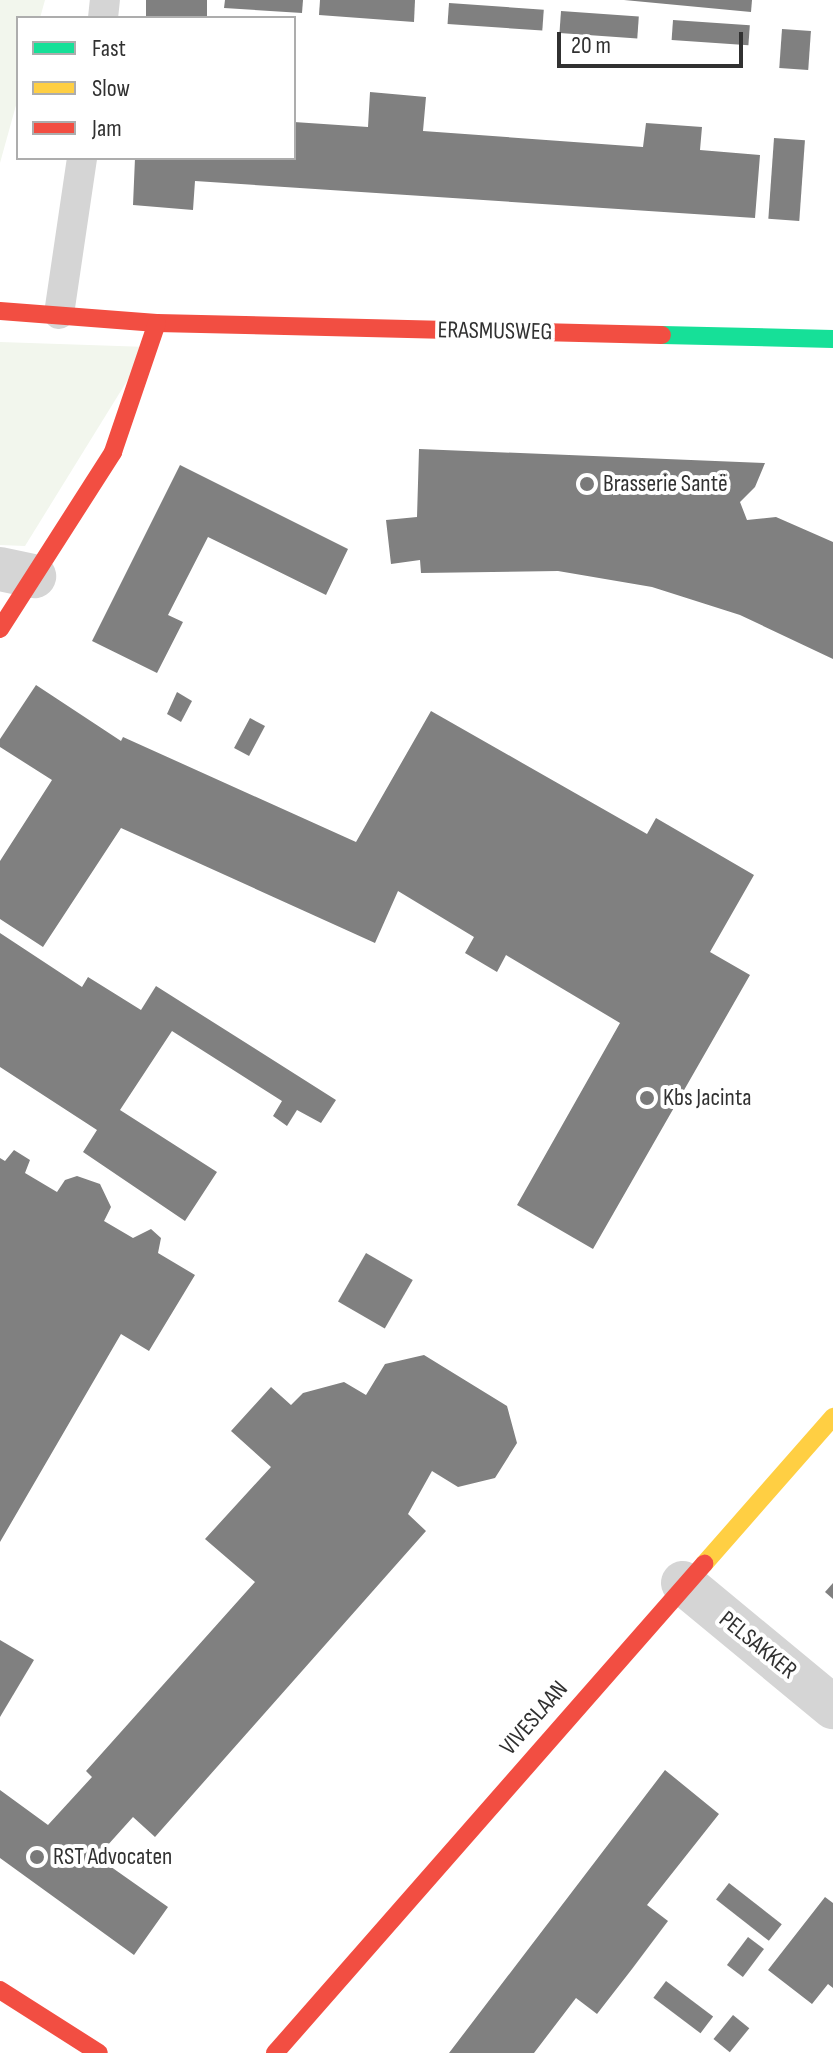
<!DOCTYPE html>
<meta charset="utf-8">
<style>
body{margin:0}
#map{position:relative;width:833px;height:2053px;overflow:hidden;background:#fff;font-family:"Sofia Sans Condensed",sans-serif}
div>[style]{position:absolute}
.green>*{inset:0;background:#f2f6ed}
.building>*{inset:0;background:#808080;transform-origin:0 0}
.lane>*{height:30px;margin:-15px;padding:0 15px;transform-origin:15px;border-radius:15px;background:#d5d5d5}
.street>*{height:44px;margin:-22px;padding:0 22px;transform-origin:22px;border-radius:22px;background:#d5d5d5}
.fast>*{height:18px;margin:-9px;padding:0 9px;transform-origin:9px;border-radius:9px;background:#16e098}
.slow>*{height:18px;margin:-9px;padding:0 9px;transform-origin:9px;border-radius:9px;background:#ffcf43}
.jam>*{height:18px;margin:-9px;padding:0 9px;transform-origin:9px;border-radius:9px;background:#f24e42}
.dots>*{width:22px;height:22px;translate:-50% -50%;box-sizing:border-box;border:4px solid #fff;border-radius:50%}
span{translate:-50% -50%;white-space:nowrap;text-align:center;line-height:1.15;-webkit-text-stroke:8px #fff;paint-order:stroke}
.street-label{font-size:24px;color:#313131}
.poi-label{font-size:24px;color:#313131}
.left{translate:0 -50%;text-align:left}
.legend{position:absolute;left:16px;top:16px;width:280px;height:144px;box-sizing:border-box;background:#fff;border:2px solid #adadad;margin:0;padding:10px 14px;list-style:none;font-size:24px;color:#313131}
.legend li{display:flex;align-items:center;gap:16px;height:40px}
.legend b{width:40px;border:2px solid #adadad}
.scale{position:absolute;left:557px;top:32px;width:186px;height:36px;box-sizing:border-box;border:4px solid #313131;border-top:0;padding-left:10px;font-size:24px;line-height:28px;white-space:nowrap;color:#313131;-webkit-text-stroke:6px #fff;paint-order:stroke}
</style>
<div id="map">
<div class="green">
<div style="clip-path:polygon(0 0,45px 0,40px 18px,18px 18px,18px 98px,0 163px)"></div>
<div style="clip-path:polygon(0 342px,148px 347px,25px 546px,0 545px)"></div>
</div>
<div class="building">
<div style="left:146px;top:0;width:61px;height:18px"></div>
<div style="clip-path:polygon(225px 0,303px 0,302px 13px,224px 8px)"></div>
<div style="clip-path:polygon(320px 0,415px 0,414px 22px,319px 15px)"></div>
<div style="clip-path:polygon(624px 0,752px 0,751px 12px)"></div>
<div style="left:449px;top:3px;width:95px;height:21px;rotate:4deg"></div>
<div style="left:561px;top:11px;width:78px;height:22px;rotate:4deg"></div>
<div style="left:673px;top:20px;width:77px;height:20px;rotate:4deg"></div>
<div style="left:782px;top:29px;width:29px;height:39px;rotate:4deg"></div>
<div style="clip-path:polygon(370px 92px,426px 97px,423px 131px,643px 147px,646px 123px,702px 127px,700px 150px,760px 155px,755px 218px,195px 181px,193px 210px,133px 205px,135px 158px,294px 158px,294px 122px,368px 127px)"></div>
<div style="left:774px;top:138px;width:31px;height:81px;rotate:4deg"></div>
<div style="clip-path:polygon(419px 449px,765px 463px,755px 487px,740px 502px,747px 520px,776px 517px,833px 542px,833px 659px,740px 615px,652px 587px,558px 571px,421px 573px,420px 560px,391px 564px,386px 520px,417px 517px)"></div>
<div style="clip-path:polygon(180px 465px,348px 549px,326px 595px,208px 537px,168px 615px,183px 622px,157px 673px,92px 641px)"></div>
<div style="clip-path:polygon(36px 685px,121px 741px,123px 737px,356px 842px,431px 711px,647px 834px,656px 818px,754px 875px,710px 952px,750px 975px,593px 1249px,517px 1205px,620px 1023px,506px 955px,497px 972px,465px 953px,474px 937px,398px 891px,375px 943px,121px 828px,43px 947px,0 919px,0 861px,52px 780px,0 747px,0 739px)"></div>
<div style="clip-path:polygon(177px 692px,192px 701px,181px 722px,167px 714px)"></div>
<div style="left:250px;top:718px;width:17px;height:34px;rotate:28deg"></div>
<div style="clip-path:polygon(0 933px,82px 987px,88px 977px,141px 1010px,156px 986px,336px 1100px,321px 1123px,297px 1110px,287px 1126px,273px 1116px,282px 1101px,172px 1031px,120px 1110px,217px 1172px,185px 1221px,83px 1152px,97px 1130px,0 1067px)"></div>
<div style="clip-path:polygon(14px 1150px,30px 1160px,25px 1173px,57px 1192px,65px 1180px,77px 1176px,100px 1184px,111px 1207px,104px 1221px,133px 1238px,151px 1229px,161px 1238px,158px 1253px,195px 1275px,149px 1351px,121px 1334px,0 1542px,0 1158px,5px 1161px)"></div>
<div style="left:366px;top:1253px;width:54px;height:56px;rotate:30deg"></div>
<div style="clip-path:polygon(424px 1355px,507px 1406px,517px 1443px,495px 1478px,458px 1487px,432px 1471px,408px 1514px,426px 1531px,155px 1837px,133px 1817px,97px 1857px,168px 1907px,134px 1955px,0 1858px,0 1790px,48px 1825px,92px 1777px,86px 1771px,255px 1582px,205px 1539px,271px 1467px,231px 1431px,271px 1387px,291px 1405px,303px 1393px,344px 1382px,366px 1395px,385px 1364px)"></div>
<div style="clip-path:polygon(833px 1583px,833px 1599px,825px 1592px)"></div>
<div style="clip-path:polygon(0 1640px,34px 1660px,0 1717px)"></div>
<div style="clip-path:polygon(665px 1770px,719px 1814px,647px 1905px,668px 1921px,632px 1969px,597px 2014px,576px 1998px,534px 2053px,449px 2053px)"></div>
<div style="left:729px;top:1883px;width:67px;height:21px;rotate:38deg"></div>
<div style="clip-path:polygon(825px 1897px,833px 1903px,833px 1988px,828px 1984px,812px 2004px,768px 1970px)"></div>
<div style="left:748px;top:1937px;width:20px;height:35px;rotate:37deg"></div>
<div style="left:666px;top:1981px;width:59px;height:21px;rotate:37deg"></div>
<div style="left:733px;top:2015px;width:21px;height:31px;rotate:39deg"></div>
</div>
<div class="lane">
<div style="left:103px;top:18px;width:18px;rotate:-84deg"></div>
<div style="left:59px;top:314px;width:158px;rotate:-81.6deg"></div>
</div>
<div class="street">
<div style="left:0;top:569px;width:35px;rotate:12deg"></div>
<div style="left:683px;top:1583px;width:195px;rotate:39.6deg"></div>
</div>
<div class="fast">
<div style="left:662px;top:335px;width:171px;rotate:1.3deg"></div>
</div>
<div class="slow">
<div style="left:704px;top:1564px;width:196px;rotate:-48.7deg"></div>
</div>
<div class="jam">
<div style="left:0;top:311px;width:157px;rotate:4.4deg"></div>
<div style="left:157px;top:323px;width:505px;rotate:1.36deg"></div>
<div style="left:0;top:629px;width:210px;rotate:-57.4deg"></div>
<div style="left:113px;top:452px;width:136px;rotate:-71.2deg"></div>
<div style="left:0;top:1990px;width:117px;rotate:32.5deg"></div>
<div style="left:275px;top:2053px;width:651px;rotate:-48.74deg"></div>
</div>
<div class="dots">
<div style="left:587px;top:484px;background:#797979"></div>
<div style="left:647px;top:1098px;background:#797979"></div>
<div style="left:37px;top:1857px;background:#797979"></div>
</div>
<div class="street-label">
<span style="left:495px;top:331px;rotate:1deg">ERASMUSWEG</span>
<span style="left:758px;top:1645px;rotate:39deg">PELSAKKER</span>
<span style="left:534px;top:1718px;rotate:-49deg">VIVESLAAN</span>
</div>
<div class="poi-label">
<span class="left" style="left:603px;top:484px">Brasserie Santë</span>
<span class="left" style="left:663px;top:1098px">Kbs Jacinta</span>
<span class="left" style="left:53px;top:1857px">RST Advocaten</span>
</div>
<ul class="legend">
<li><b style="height:10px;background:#16e098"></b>Fast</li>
<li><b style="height:10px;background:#ffcf43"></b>Slow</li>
<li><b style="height:10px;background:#f24e42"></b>Jam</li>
</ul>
<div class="scale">20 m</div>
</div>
